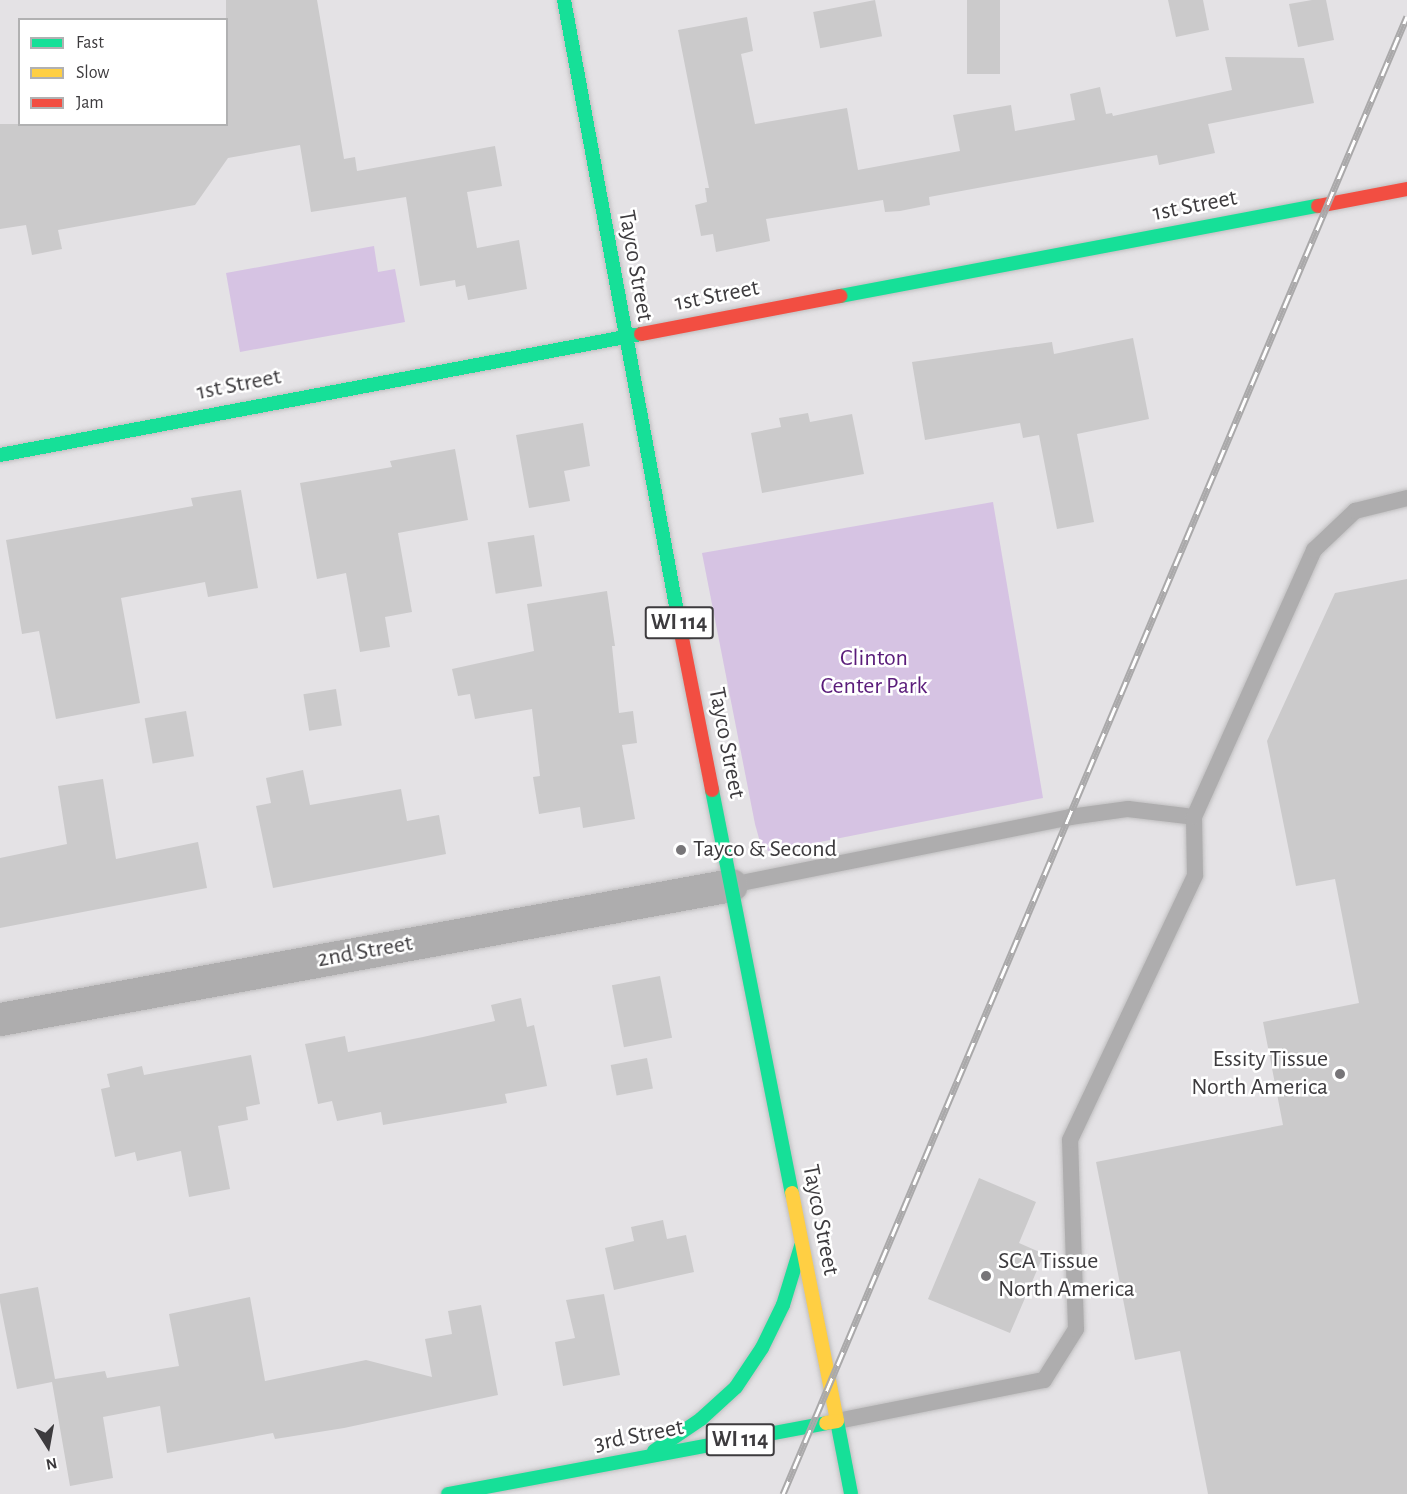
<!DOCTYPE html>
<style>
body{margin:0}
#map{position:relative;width:1407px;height:1494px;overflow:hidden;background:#e4e2e5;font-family:"Alegreya Sans",sans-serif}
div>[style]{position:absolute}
.green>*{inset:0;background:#d6c3e3}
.building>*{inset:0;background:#cbcacb;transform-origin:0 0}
.roads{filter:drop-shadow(0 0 2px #bfbebf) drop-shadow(0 0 2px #bfbebf)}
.lane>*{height:16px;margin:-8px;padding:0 8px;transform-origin:8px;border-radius:8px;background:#aeadae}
.street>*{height:33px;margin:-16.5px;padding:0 16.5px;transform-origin:16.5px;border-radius:16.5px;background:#aeadae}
.fast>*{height:14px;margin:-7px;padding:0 7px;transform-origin:7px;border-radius:7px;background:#16e098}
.slow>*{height:14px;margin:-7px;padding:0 7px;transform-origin:7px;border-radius:7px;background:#ffcf43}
.jam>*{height:14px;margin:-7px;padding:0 7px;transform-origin:7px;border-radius:7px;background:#f24e42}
.rail>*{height:7px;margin-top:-3.5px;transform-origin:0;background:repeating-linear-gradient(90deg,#fff 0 14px,#aaa9aa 0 28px);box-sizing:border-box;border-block:2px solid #aaa9aa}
.dots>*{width:16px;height:16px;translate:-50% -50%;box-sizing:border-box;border:3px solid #fff;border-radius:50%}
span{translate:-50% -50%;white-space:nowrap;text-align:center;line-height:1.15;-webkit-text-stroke:5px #fff;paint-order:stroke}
.shield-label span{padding:2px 4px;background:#fff;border:2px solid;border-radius:4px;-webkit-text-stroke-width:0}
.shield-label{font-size:22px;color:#3d3b3e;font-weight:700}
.street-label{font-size:24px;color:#3d3b3e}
.park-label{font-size:24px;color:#5a1c7a}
.poi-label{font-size:24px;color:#3d3b3e}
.left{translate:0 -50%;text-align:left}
.right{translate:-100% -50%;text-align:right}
.legend{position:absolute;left:18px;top:18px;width:210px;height:108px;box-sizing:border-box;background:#fff;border:2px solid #b1b1b2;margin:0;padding:8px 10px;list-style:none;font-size:18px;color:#3d3b3e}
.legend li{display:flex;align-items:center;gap:12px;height:30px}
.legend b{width:30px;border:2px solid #b1b1b2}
.north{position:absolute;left:18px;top:1416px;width:60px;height:60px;-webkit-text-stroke:4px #fff;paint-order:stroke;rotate:169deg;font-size:16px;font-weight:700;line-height:24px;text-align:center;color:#3d3b3e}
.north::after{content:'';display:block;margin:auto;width:21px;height:27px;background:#3d3b3e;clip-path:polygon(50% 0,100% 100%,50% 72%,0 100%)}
</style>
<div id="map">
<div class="green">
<div style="clip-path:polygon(374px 246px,378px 272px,395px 269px,405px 322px,240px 352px,226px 273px)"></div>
<div style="clip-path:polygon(993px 502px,1043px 798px,769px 852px,760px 842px,755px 824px,702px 553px)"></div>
</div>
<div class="building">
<div style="clip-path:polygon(226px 0,317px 0,344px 159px,355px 157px,357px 171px,495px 146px,502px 186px,467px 192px,477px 248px,519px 240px,527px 289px,468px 300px,465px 285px,456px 287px,455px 280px,420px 286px,406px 197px,311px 212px,300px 145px,228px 158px,195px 205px,58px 230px,62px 249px,32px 255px,26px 225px,0 229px,0 124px,226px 124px)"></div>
<div style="left:875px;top:0;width:37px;height:63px;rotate:79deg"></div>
<div style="left:967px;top:0;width:33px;height:74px"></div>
<div style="clip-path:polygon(1168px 0,1203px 0,1209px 30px,1176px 37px)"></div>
<div style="clip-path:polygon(1312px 0,1326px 0,1334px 40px,1298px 47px,1289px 4px)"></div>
<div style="clip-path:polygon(747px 17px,753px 51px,741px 54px,755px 124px,847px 108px,858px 170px,960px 151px,953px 115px,1011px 105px,1015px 131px,1075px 120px,1070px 94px,1100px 87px,1106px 114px,1112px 113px,1113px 116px,1232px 90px,1225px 57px,1304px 58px,1314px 103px,1208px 124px,1215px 153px,1159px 165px,1157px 155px,929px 197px,930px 205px,900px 211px,885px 212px,883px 200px,766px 219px,770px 241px,716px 252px,713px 234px,701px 236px,695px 205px,707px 202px,705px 188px,709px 188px,678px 30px)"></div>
<div style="clip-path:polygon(1133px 338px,1149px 419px,1077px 434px,1094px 522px,1057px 529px,1039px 435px,1023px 438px,1020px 423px,925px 440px,912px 362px,1052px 342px,1054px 354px)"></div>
<div style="clip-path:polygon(808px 413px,810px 422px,852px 414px,864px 474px,762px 493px,751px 433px,781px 427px,779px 418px)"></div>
<div style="clip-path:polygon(583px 423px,590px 466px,564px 471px,570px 501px,529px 508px,516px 435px)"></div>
<div style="clip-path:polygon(455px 449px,468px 520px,398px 533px,412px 612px,385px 617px,390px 647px,360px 652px,346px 573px,317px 579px,300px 483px,392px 467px,390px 461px)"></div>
<div style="clip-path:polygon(241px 490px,258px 588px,208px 597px,205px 582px,121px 598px,140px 703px,56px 719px,39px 631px,22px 634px,6px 540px,193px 506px,191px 498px)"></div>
<div style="left:534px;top:535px;width:52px;height:47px;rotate:81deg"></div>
<div style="clip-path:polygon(1407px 579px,1407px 1494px,1208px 1494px,1180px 1351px,1135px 1360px,1096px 1162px,1283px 1125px,1263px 1022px,1359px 1003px,1335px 879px,1296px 886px,1267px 741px,1335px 593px)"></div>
<div style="clip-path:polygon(607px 591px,615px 646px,612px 646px,619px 713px,633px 711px,637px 743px,622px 745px,635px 819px,583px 828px,580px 807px,539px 814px,533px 777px,540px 776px,532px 709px,475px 719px,470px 694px,458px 696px,452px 669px,534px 651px,527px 604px)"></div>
<div style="left:336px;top:689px;width:37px;height:33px;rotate:81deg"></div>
<div style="left:186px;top:711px;width:46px;height:42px;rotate:80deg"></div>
<div style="clip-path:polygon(303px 770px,310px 805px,401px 789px,407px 821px,439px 815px,446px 854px,273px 888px,256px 806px,271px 803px,266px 778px)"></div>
<div style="clip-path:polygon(103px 779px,116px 859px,198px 842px,207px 888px,0 928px,0 858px,67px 844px,58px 786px)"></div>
<div style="left:660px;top:976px;width:63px;height:49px;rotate:79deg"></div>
<div style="clip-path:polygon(521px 998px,527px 1027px,534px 1025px,547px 1086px,505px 1094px,507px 1103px,383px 1125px,381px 1112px,337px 1121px,332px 1101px,318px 1104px,305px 1044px,345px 1036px,348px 1052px,423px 1037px,495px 1021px,491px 1005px)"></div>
<div style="clip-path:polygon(251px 1055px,260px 1104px,246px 1107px,248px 1120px,218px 1126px,230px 1189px,189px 1197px,181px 1151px,137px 1161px,135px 1152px,115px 1157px,101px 1089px,110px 1087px,107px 1074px,142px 1066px,144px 1075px)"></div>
<div style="left:647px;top:1058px;width:31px;height:37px;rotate:79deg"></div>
<div style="clip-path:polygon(979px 1178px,1036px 1202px,1019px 1243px,1044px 1254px,1010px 1333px,928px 1299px)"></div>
<div style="clip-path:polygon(663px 1220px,667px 1239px,686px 1235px,694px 1272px,614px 1290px,605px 1248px,634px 1241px,631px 1227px)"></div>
<div style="clip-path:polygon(38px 1287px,55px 1379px,105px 1371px,107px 1378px,179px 1366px,169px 1314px,250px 1297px,265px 1381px,366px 1360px,432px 1377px,425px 1339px,452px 1334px,448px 1311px,481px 1305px,498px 1395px,344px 1428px,275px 1439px,273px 1433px,167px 1453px,160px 1406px,103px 1417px,113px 1478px,70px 1486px,52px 1382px,17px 1389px,0 1302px,0 1294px)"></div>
<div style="clip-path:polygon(604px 1294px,620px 1375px,563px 1386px,555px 1342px,575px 1338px,566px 1300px)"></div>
</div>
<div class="roads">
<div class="lane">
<div style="left:731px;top:885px;width:346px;rotate:-11.3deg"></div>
<div style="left:1070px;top:817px;width:59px;rotate:-7.9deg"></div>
<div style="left:1128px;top:809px;width:66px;rotate:6.9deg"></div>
<div style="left:837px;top:1421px;width:211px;rotate:-11.2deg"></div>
<div style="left:1044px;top:1380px;width:60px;rotate:-57.9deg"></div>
<div style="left:1076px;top:1329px;width:189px;rotate:-91.8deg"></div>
<div style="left:1070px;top:1140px;width:293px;rotate:-64.7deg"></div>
<div style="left:1195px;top:875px;width:58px;rotate:-91deg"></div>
<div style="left:1194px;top:817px;width:293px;rotate:-65.8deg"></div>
<div style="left:1314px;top:550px;width:57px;rotate:-43.6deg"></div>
<div style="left:1355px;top:511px;width:54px;rotate:-14deg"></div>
</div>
<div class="street">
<div style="left:0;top:1019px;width:743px;rotate:-10.39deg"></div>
</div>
<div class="fast">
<div style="left:564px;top:0;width:644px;rotate:79.53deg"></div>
<div style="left:840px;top:296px;width:486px;rotate:-10.7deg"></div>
<div style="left:0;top:455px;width:652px;rotate:-10.69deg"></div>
<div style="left:712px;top:790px;width:411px;rotate:78.8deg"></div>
<div style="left:837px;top:1421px;width:74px;rotate:79.1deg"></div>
<div style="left:654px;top:1451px;width:57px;rotate:-34.2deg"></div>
<div style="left:701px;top:1419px;width:47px;rotate:-42.4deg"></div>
<div style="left:736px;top:1387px;width:47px;rotate:-56.3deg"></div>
<div style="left:762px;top:1348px;width:48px;rotate:-64deg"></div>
<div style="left:783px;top:1305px;width:62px;rotate:-73deg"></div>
<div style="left:448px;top:1494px;width:385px;rotate:-10.6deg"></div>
</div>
<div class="slow">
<div style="left:792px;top:1193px;width:232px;rotate:78.8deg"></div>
<div style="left:837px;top:1421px;width:11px;rotate:170deg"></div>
</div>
<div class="jam">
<div style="left:1318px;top:206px;width:91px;rotate:-10.8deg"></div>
<div style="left:641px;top:334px;width:203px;rotate:-10.8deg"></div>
<div style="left:681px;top:633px;width:160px;rotate:78.8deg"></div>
</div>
</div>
<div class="rail">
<div style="left:783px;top:1494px;width:1604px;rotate:-67.11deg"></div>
</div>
<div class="dots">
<div style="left:681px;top:850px;background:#777578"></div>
<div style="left:1340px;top:1074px;background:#777578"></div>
<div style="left:986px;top:1276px;background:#777578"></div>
</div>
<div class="shield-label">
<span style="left:679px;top:623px">WI 114</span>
<span style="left:740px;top:1440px">WI 114</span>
</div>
<div class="street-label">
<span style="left:1195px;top:206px;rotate:-11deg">1st Street</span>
<span style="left:635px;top:266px;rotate:80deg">Tayco Street</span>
<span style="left:717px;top:296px;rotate:-11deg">1st Street</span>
<span style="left:239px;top:385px;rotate:-11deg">1st Street</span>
<span style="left:726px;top:743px;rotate:79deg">Tayco Street</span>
<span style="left:365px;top:952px;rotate:-10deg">2nd Street</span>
<span style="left:820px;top:1220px;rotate:79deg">Tayco Street</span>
<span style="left:639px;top:1436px;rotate:-11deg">3rd Street</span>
</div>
<div class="park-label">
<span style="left:874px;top:673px">Clinton<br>Center Park</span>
</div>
<div class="poi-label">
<span class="left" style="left:693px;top:850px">Tayco &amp; Second</span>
<span class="right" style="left:1328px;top:1074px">Essity Tissue<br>North America</span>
<span class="left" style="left:998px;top:1276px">SCA Tissue<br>North America</span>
</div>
<ul class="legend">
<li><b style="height:8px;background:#16e098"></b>Fast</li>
<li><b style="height:8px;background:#ffcf43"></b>Slow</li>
<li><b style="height:8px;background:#f24e42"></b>Jam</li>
</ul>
<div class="north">N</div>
</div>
